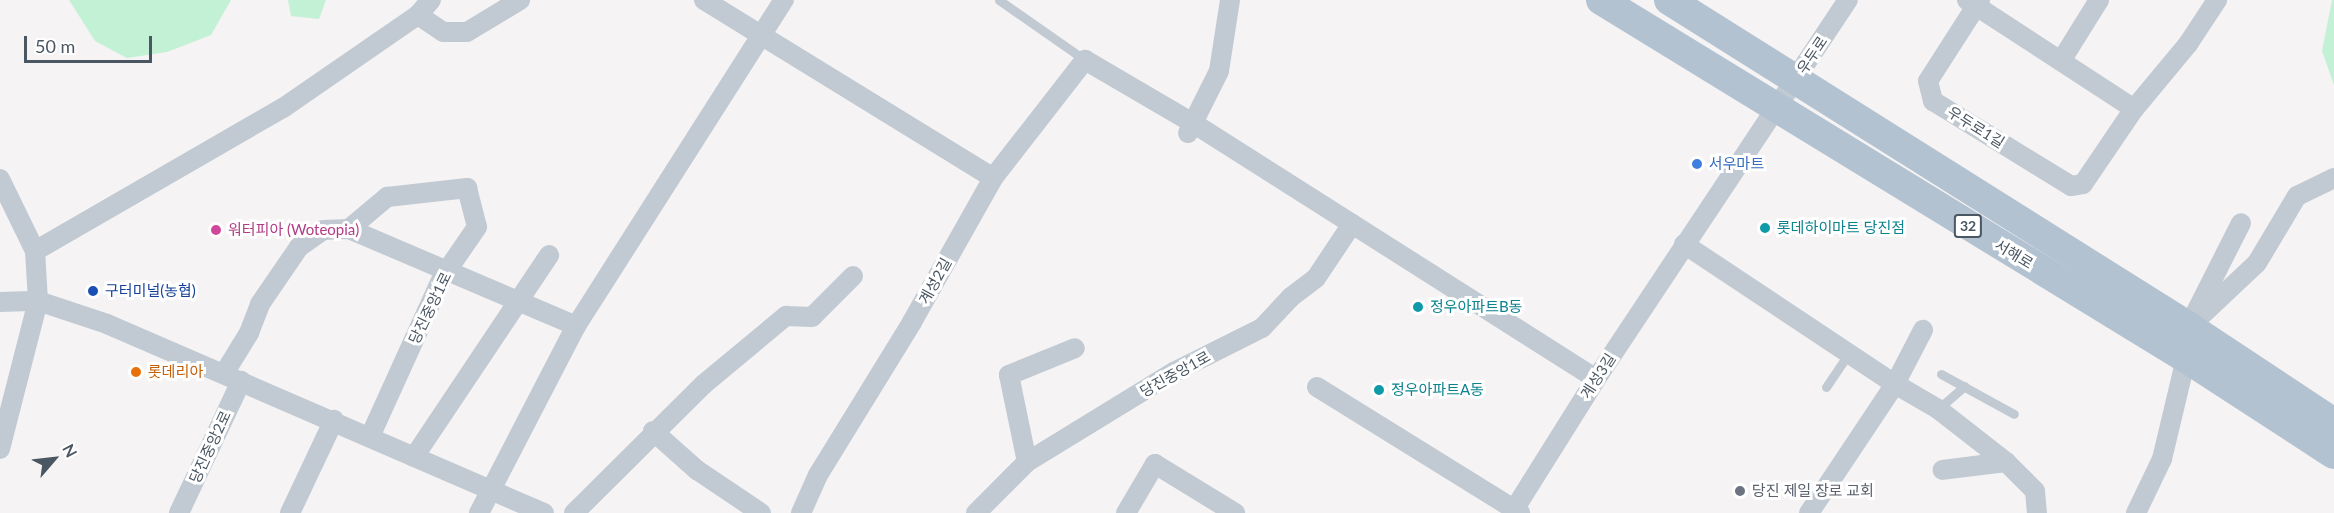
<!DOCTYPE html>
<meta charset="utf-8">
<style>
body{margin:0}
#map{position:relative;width:2334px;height:513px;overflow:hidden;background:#f5f3f3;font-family:Lato,"Noto Sans KR",sans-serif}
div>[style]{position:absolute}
.green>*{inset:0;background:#c3f1d5}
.service>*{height:9px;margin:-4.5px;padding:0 4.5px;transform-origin:4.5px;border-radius:4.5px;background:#c1cad2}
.minor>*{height:20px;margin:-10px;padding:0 10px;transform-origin:10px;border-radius:10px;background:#c1cad2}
.primary>*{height:30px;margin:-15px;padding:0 15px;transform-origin:15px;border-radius:15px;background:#b3c2d1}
.dots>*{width:16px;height:16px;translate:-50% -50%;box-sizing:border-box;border:3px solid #fff;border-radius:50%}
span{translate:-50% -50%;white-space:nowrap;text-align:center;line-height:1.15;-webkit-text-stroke:6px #fff;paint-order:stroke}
.shield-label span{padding:2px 4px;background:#fff;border:2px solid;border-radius:4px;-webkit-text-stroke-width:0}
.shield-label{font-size:14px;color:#4a5661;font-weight:700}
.street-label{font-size:15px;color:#4a5661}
.shop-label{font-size:15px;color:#366cbe}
.left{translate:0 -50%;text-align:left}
.culture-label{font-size:15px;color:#0d838f}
.hotel-label{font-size:15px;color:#b23c85}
.transit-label{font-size:15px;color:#164399}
.food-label{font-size:15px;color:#c56008}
.worship-label{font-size:15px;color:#5b616d}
.north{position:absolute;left:24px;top:429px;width:60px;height:60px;-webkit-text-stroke:4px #fff;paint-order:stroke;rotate:62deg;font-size:16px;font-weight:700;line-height:24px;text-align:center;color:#4a5661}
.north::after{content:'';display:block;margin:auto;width:21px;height:27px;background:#4a5661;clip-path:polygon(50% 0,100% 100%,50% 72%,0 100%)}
.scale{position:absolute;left:24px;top:36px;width:128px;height:27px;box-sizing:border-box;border:3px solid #4a5661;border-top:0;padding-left:8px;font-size:18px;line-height:21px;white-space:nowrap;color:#4a5661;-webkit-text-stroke:4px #fff;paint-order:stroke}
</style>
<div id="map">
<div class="green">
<div style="clip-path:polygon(69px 0,231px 0,211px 35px,167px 52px,127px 58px,95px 41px)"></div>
<div style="clip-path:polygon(288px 0,326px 0,319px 19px,291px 16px)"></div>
<div style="clip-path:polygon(2332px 0,2334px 0,2334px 85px,2322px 51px)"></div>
</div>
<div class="service">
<div style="left:999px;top:0;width:105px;rotate:34.9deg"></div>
<div style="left:1941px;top:374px;width:83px;rotate:28.7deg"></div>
<div style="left:1826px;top:387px;width:41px;rotate:-55.9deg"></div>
<div style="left:1938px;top:409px;width:35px;rotate:-41deg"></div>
</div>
<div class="minor">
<div style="left:431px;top:0;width:20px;rotate:131deg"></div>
<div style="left:418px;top:15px;width:30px;rotate:34deg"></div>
<div style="left:443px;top:32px;width:24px"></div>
<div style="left:467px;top:32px;width:62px;rotate:-31.1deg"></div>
<div style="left:704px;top:0;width:339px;rotate:31.6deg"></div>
<div style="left:1967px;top:0;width:199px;rotate:33.1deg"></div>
<div style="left:1980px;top:0;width:96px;rotate:122.7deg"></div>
<div style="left:1928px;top:81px;width:21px;rotate:76deg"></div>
<div style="left:1933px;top:101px;width:162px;rotate:31.6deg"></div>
<div style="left:2071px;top:186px;width:12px;rotate:-9deg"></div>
<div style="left:2083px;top:184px;width:91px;rotate:-55.8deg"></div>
<div style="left:2134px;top:109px;width:85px;rotate:-50.3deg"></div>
<div style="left:2188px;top:44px;width:53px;rotate:-56.6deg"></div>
<div style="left:2061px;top:61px;width:72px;rotate:-58.1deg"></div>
<div style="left:1188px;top:133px;width:69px;rotate:-63.4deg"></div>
<div style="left:1219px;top:71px;width:72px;rotate:-81.2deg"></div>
<div style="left:0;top:179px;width:80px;rotate:64.1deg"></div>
<div style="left:35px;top:251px;width:286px;rotate:-30deg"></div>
<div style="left:283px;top:108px;width:164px;rotate:-34.6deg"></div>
<div style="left:349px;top:229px;width:247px;rotate:23.1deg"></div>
<div style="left:1684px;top:244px;width:253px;rotate:33.6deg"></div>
<div style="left:1895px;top:384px;width:61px;rotate:-62.6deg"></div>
<div style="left:0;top:302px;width:38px;rotate:-2deg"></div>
<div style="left:38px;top:301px;width:73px;rotate:18.4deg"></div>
<div style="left:107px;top:324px;width:476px;rotate:23.4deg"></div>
<div style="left:2194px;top:316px;width:104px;rotate:-63.2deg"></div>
<div style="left:2189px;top:327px;width:93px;rotate:-43.3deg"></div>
<div style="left:2257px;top:263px;width:78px;rotate:-59.2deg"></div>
<div style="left:2297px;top:196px;width:41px;rotate:-25.9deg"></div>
<div style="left:225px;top:372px;width:46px;rotate:-58.4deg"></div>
<div style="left:249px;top:333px;width:31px;rotate:-69deg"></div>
<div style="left:260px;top:304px;width:69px;rotate:-55.6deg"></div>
<div style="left:299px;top:247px;width:29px;rotate:-35deg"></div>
<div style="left:323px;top:230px;width:26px;rotate:-2deg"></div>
<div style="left:349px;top:229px;width:50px;rotate:-40.1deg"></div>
<div style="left:387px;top:197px;width:81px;rotate:-6.4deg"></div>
<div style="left:467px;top:188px;width:40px;rotate:75.6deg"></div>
<div style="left:477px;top:227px;width:62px;rotate:124.5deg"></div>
<div style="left:442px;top:278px;width:175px;rotate:114.4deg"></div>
<div style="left:1317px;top:387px;width:239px;rotate:31.8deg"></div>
<div style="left:653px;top:431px;width:59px;rotate:41.6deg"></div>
<div style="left:697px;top:470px;width:77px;rotate:33.9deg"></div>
<div style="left:0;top:449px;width:153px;rotate:-75.6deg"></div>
<div style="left:38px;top:301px;width:50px;rotate:-93.4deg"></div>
<div style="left:414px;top:457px;width:243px;rotate:-56.2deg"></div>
<div style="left:1027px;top:462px;width:172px;rotate:-31.5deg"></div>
<div style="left:1174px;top:372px;width:98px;rotate:-26.6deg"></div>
<div style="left:1262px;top:328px;width:42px;rotate:-46.9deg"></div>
<div style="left:1291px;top:297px;width:31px;rotate:-37deg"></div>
<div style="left:1316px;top:278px;width:65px;rotate:-56.3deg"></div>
<div style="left:2006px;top:462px;width:41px;rotate:45deg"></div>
<div style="left:2035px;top:491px;width:22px;rotate:85deg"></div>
<div style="left:179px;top:513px;width:146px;rotate:-64.8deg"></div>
<div style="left:290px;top:513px;width:103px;rotate:-64.7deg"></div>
<div style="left:479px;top:513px;width:211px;rotate:-62.6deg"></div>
<div style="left:576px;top:326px;width:387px;rotate:-57.5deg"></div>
<div style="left:574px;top:513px;width:183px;rotate:-44.8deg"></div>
<div style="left:704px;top:384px;width:107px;rotate:-39.7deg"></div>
<div style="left:786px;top:316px;width:26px;rotate:2deg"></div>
<div style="left:812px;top:317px;width:58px;rotate:-45deg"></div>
<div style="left:801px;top:513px;width:42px;rotate:-65.9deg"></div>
<div style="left:818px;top:475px;width:180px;rotate:-58.4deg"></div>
<div style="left:912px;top:322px;width:165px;rotate:-60.6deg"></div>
<div style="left:993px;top:178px;width:150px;rotate:-52.1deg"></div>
<div style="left:1085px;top:60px;width:125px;rotate:30.3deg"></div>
<div style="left:1193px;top:123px;width:477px;rotate:32.4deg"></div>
<div style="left:976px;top:513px;width:72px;rotate:-45deg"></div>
<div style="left:1027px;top:462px;width:89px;rotate:-101.7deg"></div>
<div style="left:1009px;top:375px;width:71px;rotate:-22.2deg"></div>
<div style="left:1126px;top:513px;width:57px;rotate:-59.4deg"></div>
<div style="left:1155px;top:464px;width:94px;rotate:31.5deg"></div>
<div style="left:1512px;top:513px;width:158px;rotate:-57.9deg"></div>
<div style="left:1596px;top:379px;width:455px;rotate:-56.4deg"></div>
<div style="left:1809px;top:513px;width:155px;rotate:-56.3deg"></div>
<div style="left:1895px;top:384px;width:50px;rotate:30.2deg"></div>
<div style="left:1938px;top:409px;width:86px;rotate:37.9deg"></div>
<div style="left:2006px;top:462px;width:64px;rotate:172.9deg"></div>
<div style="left:2136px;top:513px;width:60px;rotate:-64.3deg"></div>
<div style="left:2162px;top:459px;width:104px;rotate:-76.6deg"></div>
</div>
<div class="primary">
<div style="left:1601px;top:0;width:686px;rotate:31.47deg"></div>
<div style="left:2186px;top:358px;width:176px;rotate:33deg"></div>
<div style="left:1669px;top:0;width:614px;rotate:32.16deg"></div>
<div style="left:2189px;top:327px;width:174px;rotate:33.5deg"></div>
</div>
<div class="dots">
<div style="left:1697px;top:164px;background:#3f7fe0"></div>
<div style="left:1765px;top:228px;background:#0f9aa8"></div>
<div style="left:216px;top:230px;background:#d1479c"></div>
<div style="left:93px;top:291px;background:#1a4fb4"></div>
<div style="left:1418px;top:307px;background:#0f9aa8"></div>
<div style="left:136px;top:372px;background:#e8710a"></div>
<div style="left:1379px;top:390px;background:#0f9aa8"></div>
<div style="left:1740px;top:491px;background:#6b7280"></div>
</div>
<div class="shield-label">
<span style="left:1968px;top:226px">32</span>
</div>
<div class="street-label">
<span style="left:1812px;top:55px;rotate:-56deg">우두로</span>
<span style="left:1976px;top:127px;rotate:32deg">우두로1길</span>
<span style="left:2014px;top:254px;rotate:31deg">서해로</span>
<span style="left:935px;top:281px;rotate:-61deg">계성2길</span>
<span style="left:430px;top:308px;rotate:-64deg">당진중앙1로</span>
<span style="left:1175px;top:374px;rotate:-29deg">당진중앙1로</span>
<span style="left:1598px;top:376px;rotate:-57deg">계성3길</span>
<span style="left:210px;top:447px;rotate:-65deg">당진중앙2로</span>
</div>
<div class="shop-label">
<span class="left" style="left:1709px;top:164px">서우마트</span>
</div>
<div class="culture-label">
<span class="left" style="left:1777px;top:228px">롯데하이마트 당진점</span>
<span class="left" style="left:1430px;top:307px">정우아파트B동</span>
<span class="left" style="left:1391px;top:390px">정우아파트A동</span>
</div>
<div class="hotel-label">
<span class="left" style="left:228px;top:230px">워터피아 (Woteopia)</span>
</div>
<div class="transit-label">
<span class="left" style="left:105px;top:291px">구터미널(농협)</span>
</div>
<div class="food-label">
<span class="left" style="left:148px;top:372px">롯데리아</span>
</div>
<div class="worship-label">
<span class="left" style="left:1752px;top:491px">당진 제일 장로 교회</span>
</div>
<div class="north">N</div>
<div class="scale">50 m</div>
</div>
